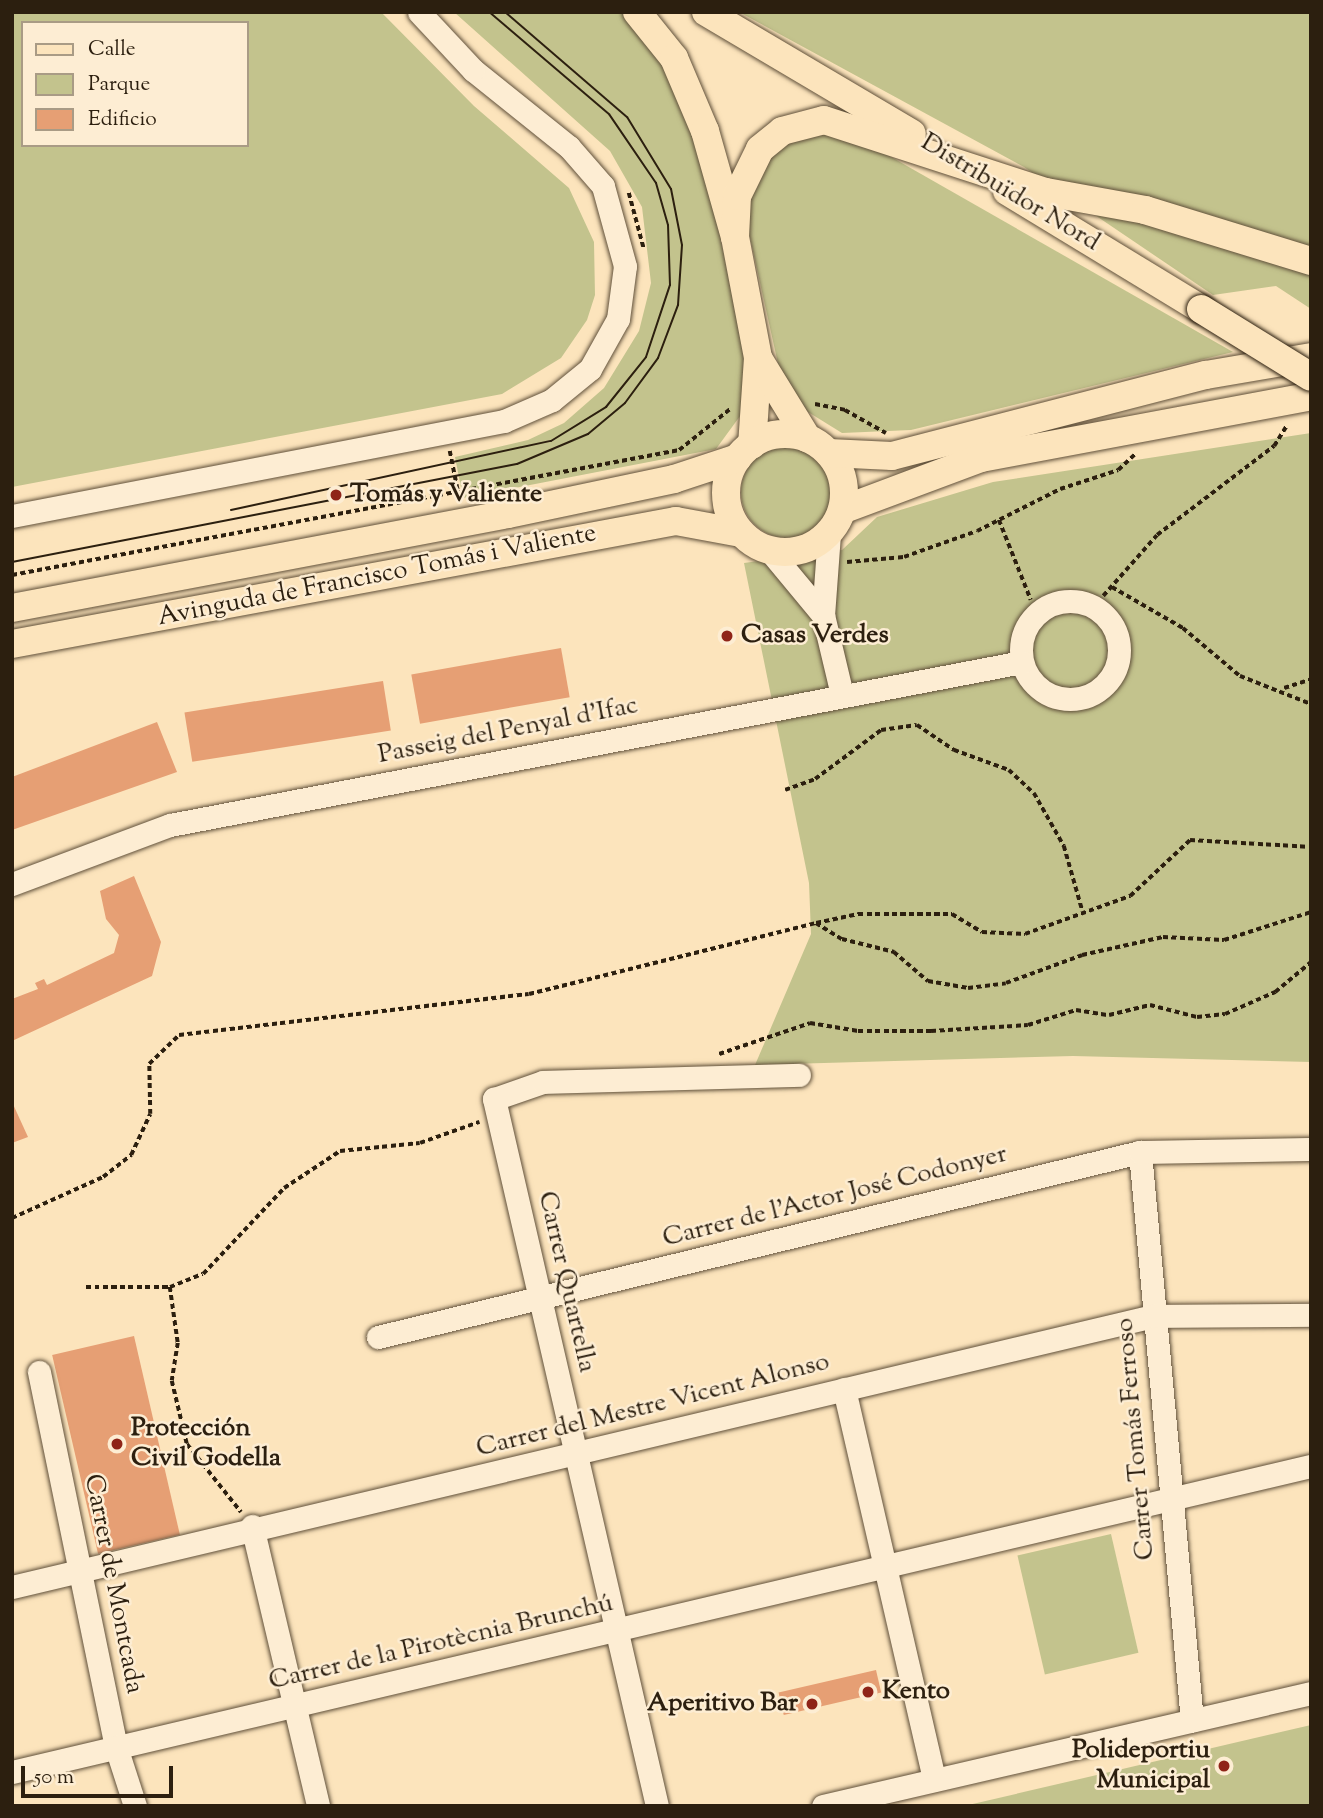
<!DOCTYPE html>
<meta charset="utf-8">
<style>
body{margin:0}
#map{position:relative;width:1323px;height:1818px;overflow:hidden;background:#fce4bc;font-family:"Sorts Mill Goudy",serif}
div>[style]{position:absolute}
.green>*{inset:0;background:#c3c38d;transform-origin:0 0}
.round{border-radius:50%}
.building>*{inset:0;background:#e69f74;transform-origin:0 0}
.path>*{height:3.5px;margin-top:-1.75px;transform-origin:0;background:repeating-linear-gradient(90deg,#2c1f0f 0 5px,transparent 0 8.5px)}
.roads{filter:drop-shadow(0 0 2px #60503a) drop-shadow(0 0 2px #60503a)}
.minor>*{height:23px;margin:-11.5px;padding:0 11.5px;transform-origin:11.5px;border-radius:11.5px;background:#fdedd3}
.minor>.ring{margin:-11.5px;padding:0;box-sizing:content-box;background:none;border:23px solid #fdedd3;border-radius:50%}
.major>*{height:28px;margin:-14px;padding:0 14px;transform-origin:14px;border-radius:14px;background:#fce4bc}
.major>.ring{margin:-14px;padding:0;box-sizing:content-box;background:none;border:28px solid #fce4bc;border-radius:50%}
.tram>*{height:2px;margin:-1px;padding:0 1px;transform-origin:1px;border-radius:1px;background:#2c1f0f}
.bridges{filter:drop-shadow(0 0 2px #2c1f0f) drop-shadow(0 0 2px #2c1f0f)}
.major-bridge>*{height:28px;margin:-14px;padding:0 14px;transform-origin:14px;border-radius:14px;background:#fce4bc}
.dots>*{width:19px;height:19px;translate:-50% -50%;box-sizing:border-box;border:4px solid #fdedd3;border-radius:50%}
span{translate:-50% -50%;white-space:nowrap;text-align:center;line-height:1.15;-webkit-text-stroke:5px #fdedd3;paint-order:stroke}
.street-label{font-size:26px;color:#2c1f0f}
.poi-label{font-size:26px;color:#2c1f0f;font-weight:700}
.left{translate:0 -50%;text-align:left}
.right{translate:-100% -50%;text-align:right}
.frame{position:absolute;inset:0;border:14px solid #2c1f0f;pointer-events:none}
.legend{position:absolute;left:21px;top:21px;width:228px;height:126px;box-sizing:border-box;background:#fdedd3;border:2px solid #a99b85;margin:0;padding:9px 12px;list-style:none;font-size:21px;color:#2c1f0f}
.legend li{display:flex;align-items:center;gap:14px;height:35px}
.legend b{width:35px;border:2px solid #a99b85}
.scale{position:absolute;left:21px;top:1766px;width:152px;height:32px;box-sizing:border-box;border:4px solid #2c1f0f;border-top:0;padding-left:9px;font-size:21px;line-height:24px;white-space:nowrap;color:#2c1f0f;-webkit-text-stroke:5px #fdedd3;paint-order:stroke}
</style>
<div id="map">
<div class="green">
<div style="clip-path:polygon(evenodd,12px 12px,381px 12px,474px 106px,569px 188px,594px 242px,595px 295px,587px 320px,561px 358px,502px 394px,12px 487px,12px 12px,23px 23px,247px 23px,247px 145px,23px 145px,23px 23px)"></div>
<div style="clip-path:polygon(454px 12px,625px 12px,669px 65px,701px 140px,745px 360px,743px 412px,716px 449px,463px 498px,455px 457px,528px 440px,564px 423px,604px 388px,639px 331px,651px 283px,642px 207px,610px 151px)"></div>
<div style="clip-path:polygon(739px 12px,1311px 12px,1311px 309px,1276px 286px,1213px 295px,1024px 167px)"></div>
<div style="clip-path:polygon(818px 130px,879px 150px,1233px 352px,911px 430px,842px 433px,800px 407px,783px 386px,746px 220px,755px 171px,779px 144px)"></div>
<div style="clip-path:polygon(1311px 433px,1311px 1062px,1073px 1056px,755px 1065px,811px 934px,809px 883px,744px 563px,842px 550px,877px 517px,993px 482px)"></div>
<div class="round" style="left:741px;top:446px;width:92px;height:92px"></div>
<div style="left:1111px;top:1534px;width:122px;height:96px;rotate:77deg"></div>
<div style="clip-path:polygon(1311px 1725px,1311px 1806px,964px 1806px)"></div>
</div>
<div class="building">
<div style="left:561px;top:648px;width:50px;height:152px;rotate:80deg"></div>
<div style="left:383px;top:681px;width:50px;height:201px;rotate:81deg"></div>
<div style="clip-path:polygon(157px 722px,177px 772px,12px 830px,12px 777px)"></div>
<div style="clip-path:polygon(134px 876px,161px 942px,152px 976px,12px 1041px,12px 999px,38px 989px,35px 983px,44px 979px,47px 985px,114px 953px,119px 935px,106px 919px,100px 891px)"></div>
<div style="clip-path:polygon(12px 1102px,28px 1137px,12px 1143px)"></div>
<div style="left:134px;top:1336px;width:204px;height:84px;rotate:77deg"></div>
<div style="left:876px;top:1670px;width:23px;height:100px;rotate:77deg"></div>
</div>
<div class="path">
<div style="left:629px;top:193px;width:58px;rotate:75deg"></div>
<div style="left:815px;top:404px;width:31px;rotate:11deg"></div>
<div style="left:845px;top:410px;width:47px;rotate:29.3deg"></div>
<div style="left:450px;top:451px;width:41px;rotate:78.7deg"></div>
<div style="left:999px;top:520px;width:86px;rotate:68.2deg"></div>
<div style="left:847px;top:562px;width:57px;rotate:-5deg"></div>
<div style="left:904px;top:557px;width:77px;rotate:-19.6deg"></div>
<div style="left:977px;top:531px;width:93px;rotate:-26.8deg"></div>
<div style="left:1060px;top:489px;width:61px;rotate:-18.1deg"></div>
<div style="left:1118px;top:470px;width:25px;rotate:-43deg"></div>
<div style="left:12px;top:575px;width:679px;rotate:-10.61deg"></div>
<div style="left:679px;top:450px;width:65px;rotate:-38.8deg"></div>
<div style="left:1112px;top:587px;width:82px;rotate:30deg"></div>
<div style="left:1183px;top:628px;width:75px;rotate:40.1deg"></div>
<div style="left:1240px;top:676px;width:76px;rotate:21.5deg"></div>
<div style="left:1103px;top:596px;width:81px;rotate:-48.5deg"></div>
<div style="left:1157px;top:535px;width:147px;rotate:-37.3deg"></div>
<div style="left:1274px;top:446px;width:25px;rotate:-58deg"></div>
<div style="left:1284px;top:688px;width:28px;rotate:-18deg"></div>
<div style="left:785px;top:790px;width:32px;rotate:-20deg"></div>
<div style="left:815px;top:779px;width:82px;rotate:-36.6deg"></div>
<div style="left:881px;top:730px;width:36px;rotate:-8deg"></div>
<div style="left:917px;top:725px;width:45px;rotate:34deg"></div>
<div style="left:954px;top:750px;width:59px;rotate:20deg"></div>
<div style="left:1009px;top:770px;width:34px;rotate:43deg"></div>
<div style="left:1034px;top:793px;width:61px;rotate:60.5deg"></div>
<div style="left:1064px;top:846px;width:66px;rotate:74.1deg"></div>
<div style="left:816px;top:923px;width:43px;rotate:-12.1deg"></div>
<div style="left:858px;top:914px;width:94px"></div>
<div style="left:952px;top:914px;width:35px;rotate:31deg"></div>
<div style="left:982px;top:932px;width:43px;rotate:2.7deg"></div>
<div style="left:1025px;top:934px;width:112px;rotate:-19.9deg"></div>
<div style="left:1130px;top:896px;width:82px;rotate:-43deg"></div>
<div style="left:1190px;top:840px;width:121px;rotate:3.3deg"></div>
<div style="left:719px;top:1054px;width:96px;rotate:-18.8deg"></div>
<div style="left:810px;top:1023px;width:49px;rotate:9.5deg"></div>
<div style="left:858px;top:1031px;width:73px"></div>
<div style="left:931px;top:1031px;width:97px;rotate:-3.5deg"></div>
<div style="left:1028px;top:1025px;width:50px;rotate:-17.4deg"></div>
<div style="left:1076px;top:1010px;width:33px;rotate:9deg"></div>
<div style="left:1109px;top:1015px;width:42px;rotate:-13.7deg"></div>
<div style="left:1150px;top:1005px;width:49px;rotate:14.3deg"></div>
<div style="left:1197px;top:1017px;width:28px;rotate:-6deg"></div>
<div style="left:1225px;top:1014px;width:55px;rotate:-23.7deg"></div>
<div style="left:1275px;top:992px;width:47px;rotate:-39.8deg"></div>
<div style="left:12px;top:1218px;width:100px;rotate:-24.3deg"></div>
<div style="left:103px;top:1177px;width:36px;rotate:-38deg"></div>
<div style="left:131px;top:1155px;width:45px;rotate:-65.1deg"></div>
<div style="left:150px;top:1114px;width:50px;rotate:-91.1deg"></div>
<div style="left:149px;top:1064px;width:42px;rotate:-44deg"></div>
<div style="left:179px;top:1035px;width:352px;rotate:-6.7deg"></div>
<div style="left:529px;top:994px;width:296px;rotate:-13.9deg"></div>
<div style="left:816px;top:923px;width:31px;rotate:32deg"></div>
<div style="left:842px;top:939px;width:54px;rotate:14deg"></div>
<div style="left:894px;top:952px;width:45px;rotate:40.5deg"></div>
<div style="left:928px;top:981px;width:41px;rotate:9.9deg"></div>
<div style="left:968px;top:988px;width:38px;rotate:-7deg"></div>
<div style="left:1006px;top:983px;width:81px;rotate:-20.2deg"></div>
<div style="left:1082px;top:955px;width:83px;rotate:-12.5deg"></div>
<div style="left:1163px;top:937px;width:61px;rotate:2.8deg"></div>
<div style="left:1224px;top:940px;width:91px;rotate:-17.8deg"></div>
<div style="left:86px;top:1287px;width:84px"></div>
<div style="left:170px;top:1287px;width:35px;rotate:-22deg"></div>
<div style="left:203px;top:1274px;width:118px;rotate:-46.7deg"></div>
<div style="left:284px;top:1188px;width:67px;rotate:-33.5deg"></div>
<div style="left:340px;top:1151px;width:80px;rotate:-5.7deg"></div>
<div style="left:420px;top:1143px;width:63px;rotate:-19.6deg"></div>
<div style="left:170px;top:1287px;width:57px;rotate:81.9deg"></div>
<div style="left:178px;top:1343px;width:38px;rotate:99deg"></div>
<div style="left:172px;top:1381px;width:65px;rotate:76.6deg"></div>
<div style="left:187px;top:1444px;width:87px;rotate:51.5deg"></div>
</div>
<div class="roads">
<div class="minor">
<div style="left:12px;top:516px;width:501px;rotate:-10.93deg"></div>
<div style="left:504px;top:421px;width:52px;rotate:-23.6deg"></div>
<div style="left:552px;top:400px;width:49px;rotate:-39.2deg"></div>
<div style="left:590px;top:369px;width:57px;rotate:-60.8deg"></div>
<div style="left:618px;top:319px;width:53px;rotate:-82.5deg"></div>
<div style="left:625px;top:266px;width:83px;rotate:-105.4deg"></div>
<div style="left:603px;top:186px;width:52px;rotate:-131.1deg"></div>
<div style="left:569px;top:147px;width:123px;rotate:-141.3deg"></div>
<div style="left:473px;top:70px;width:79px;rotate:-133deg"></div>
<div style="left:829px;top:534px;width:81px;rotate:94.2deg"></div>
<div style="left:823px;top:615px;width:82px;rotate:76.6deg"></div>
<div style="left:769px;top:550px;width:85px;rotate:50.3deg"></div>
<div class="ring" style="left:1021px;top:601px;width:75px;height:75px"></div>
<div style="left:12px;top:884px;width:169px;rotate:-20.5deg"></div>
<div style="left:170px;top:825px;width:867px;rotate:-10.83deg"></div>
<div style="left:1140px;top:1152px;width:571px;rotate:84.78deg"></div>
<div style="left:378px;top:1337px;width:784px;rotate:-13.65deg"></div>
<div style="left:1140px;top:1152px;width:171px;rotate:-1deg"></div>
<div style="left:39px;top:1372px;width:383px;rotate:78.4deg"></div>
<div style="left:116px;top:1747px;width:62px;rotate:72.1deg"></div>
<div style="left:844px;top:1389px;width:401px;rotate:77deg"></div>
<div style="left:252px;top:1526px;width:288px;rotate:76.7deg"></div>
<div style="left:12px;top:1587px;width:1173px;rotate:-13.36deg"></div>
<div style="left:1153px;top:1316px;width:158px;rotate:-0.4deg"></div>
<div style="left:12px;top:1772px;width:1335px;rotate:-13.26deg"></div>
<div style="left:657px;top:1806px;width:726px;rotate:-102.98deg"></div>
<div style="left:494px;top:1099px;width:52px;rotate:-19.1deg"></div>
<div style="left:543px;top:1082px;width:256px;rotate:-1.6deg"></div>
<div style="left:823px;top:1806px;width:501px;rotate:-13.04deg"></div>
</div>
<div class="major">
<div style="left:637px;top:12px;width:59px;rotate:51.2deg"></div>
<div style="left:674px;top:58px;width:79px;rotate:67deg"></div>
<div style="left:705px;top:131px;width:110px;rotate:74.2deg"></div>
<div style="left:735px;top:237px;width:123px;rotate:79.2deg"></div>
<div style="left:758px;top:358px;width:87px;rotate:93.9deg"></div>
<div style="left:706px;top:12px;width:239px;rotate:30.6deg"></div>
<div style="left:1007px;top:191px;width:227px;rotate:31.3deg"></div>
<div style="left:735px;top:237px;width:41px;rotate:-87.2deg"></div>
<div style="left:737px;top:196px;width:52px;rotate:-63.9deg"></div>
<div style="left:760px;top:149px;width:28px;rotate:-39deg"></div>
<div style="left:782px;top:131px;width:43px;rotate:-14.7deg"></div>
<div style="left:824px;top:120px;width:233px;rotate:18deg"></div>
<div style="left:1046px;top:192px;width:101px;rotate:10.3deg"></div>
<div style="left:1145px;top:210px;width:174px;rotate:17.1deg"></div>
<div style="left:758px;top:358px;width:94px;rotate:58.5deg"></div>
<div class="ring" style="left:726px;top:434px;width:90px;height:90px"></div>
<div style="left:829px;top:453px;width:63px;rotate:2.7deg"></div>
<div style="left:892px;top:456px;width:324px;rotate:-14.5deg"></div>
<div style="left:1206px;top:375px;width:107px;rotate:-9.7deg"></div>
<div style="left:842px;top:510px;width:148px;rotate:-20.5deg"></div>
<div style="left:981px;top:458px;width:336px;rotate:-10.6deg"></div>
<div style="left:12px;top:608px;width:505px;rotate:-10.73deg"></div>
<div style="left:508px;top:514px;width:170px;rotate:-11.9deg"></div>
<div style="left:674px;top:479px;width:67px;rotate:-18.2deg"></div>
<div style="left:12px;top:644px;width:675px;rotate:-10.49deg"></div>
<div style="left:676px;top:521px;width:66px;rotate:10.5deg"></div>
</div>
</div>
<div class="tram">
<div style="left:231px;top:510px;width:327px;rotate:-12.2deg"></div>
<div style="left:551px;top:441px;width:65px;rotate:-31.7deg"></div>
<div style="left:606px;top:407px;width:64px;rotate:-51.3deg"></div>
<div style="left:646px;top:357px;width:76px;rotate:-71.6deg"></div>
<div style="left:670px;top:285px;width:60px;rotate:-91.9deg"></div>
<div style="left:668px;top:225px;width:44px;rotate:-105.9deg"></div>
<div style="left:656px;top:183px;width:83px;rotate:-124.3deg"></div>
<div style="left:609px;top:114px;width:157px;rotate:-139.6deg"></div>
<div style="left:12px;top:562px;width:514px;rotate:-10.98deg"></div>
<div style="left:517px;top:464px;width:77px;rotate:-22.9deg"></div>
<div style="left:588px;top:434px;width:48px;rotate:-40deg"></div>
<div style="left:625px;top:403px;width:56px;rotate:-53.7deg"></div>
<div style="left:658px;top:358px;width:57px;rotate:-69.3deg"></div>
<div style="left:678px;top:305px;width:60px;rotate:-86.2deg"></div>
<div style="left:682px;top:245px;width:57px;rotate:-101.1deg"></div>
<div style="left:671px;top:189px;width:84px;rotate:-121.4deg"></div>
<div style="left:627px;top:117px;width:161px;rotate:-139.3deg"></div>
</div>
<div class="bridges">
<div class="major-bridge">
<div style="left:1201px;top:309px;width:129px;rotate:31.7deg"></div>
</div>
</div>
<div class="dots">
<div style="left:336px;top:495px;background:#8f2418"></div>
<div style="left:727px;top:636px;background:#8f2418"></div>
<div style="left:117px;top:1444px;background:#8f2418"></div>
<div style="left:868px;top:1692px;background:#8f2418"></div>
<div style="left:812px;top:1704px;background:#8f2418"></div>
<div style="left:1224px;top:1766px;background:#8f2418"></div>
</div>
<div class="street-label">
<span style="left:1010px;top:193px;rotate:31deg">Distribuïdor Nord</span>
<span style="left:377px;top:576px;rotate:-11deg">Avinguda de Francisco Tomás i Valiente</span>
<span style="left:508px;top:731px;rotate:-11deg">Passeig del Penyal d'Ifac</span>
<span style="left:835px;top:1197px;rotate:-14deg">Carrer de l'Actor José Codonyer</span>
<span style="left:566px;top:1282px;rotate:77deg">Carrer Quartella</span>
<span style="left:653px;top:1406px;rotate:-14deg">Carrer del Mestre Vicent Alonso</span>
<span style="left:1136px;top:1439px;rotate:-95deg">Carrer Tomás Ferroso</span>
<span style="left:113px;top:1584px;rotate:79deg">Carrer de Montcada</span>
<span style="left:441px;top:1643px;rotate:-13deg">Carrer de la Pirotècnia Brunchú</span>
</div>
<div class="poi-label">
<span class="left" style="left:350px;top:495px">Tomás y Valiente</span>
<span class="left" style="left:741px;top:636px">Casas Verdes</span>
<span class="left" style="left:131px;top:1444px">Protección<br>Civil Godella</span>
<span class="left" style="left:882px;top:1692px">Kento</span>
<span class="right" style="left:798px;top:1704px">Aperitivo Bar</span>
<span class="right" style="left:1210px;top:1766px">Polideportiu<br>Municipal</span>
</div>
<div class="frame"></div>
<ul class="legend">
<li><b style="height:9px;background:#fce4bc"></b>Calle</li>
<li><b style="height:19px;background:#c3c38d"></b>Parque</li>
<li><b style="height:19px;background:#e69f74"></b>Edificio</li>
</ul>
<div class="scale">50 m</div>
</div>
